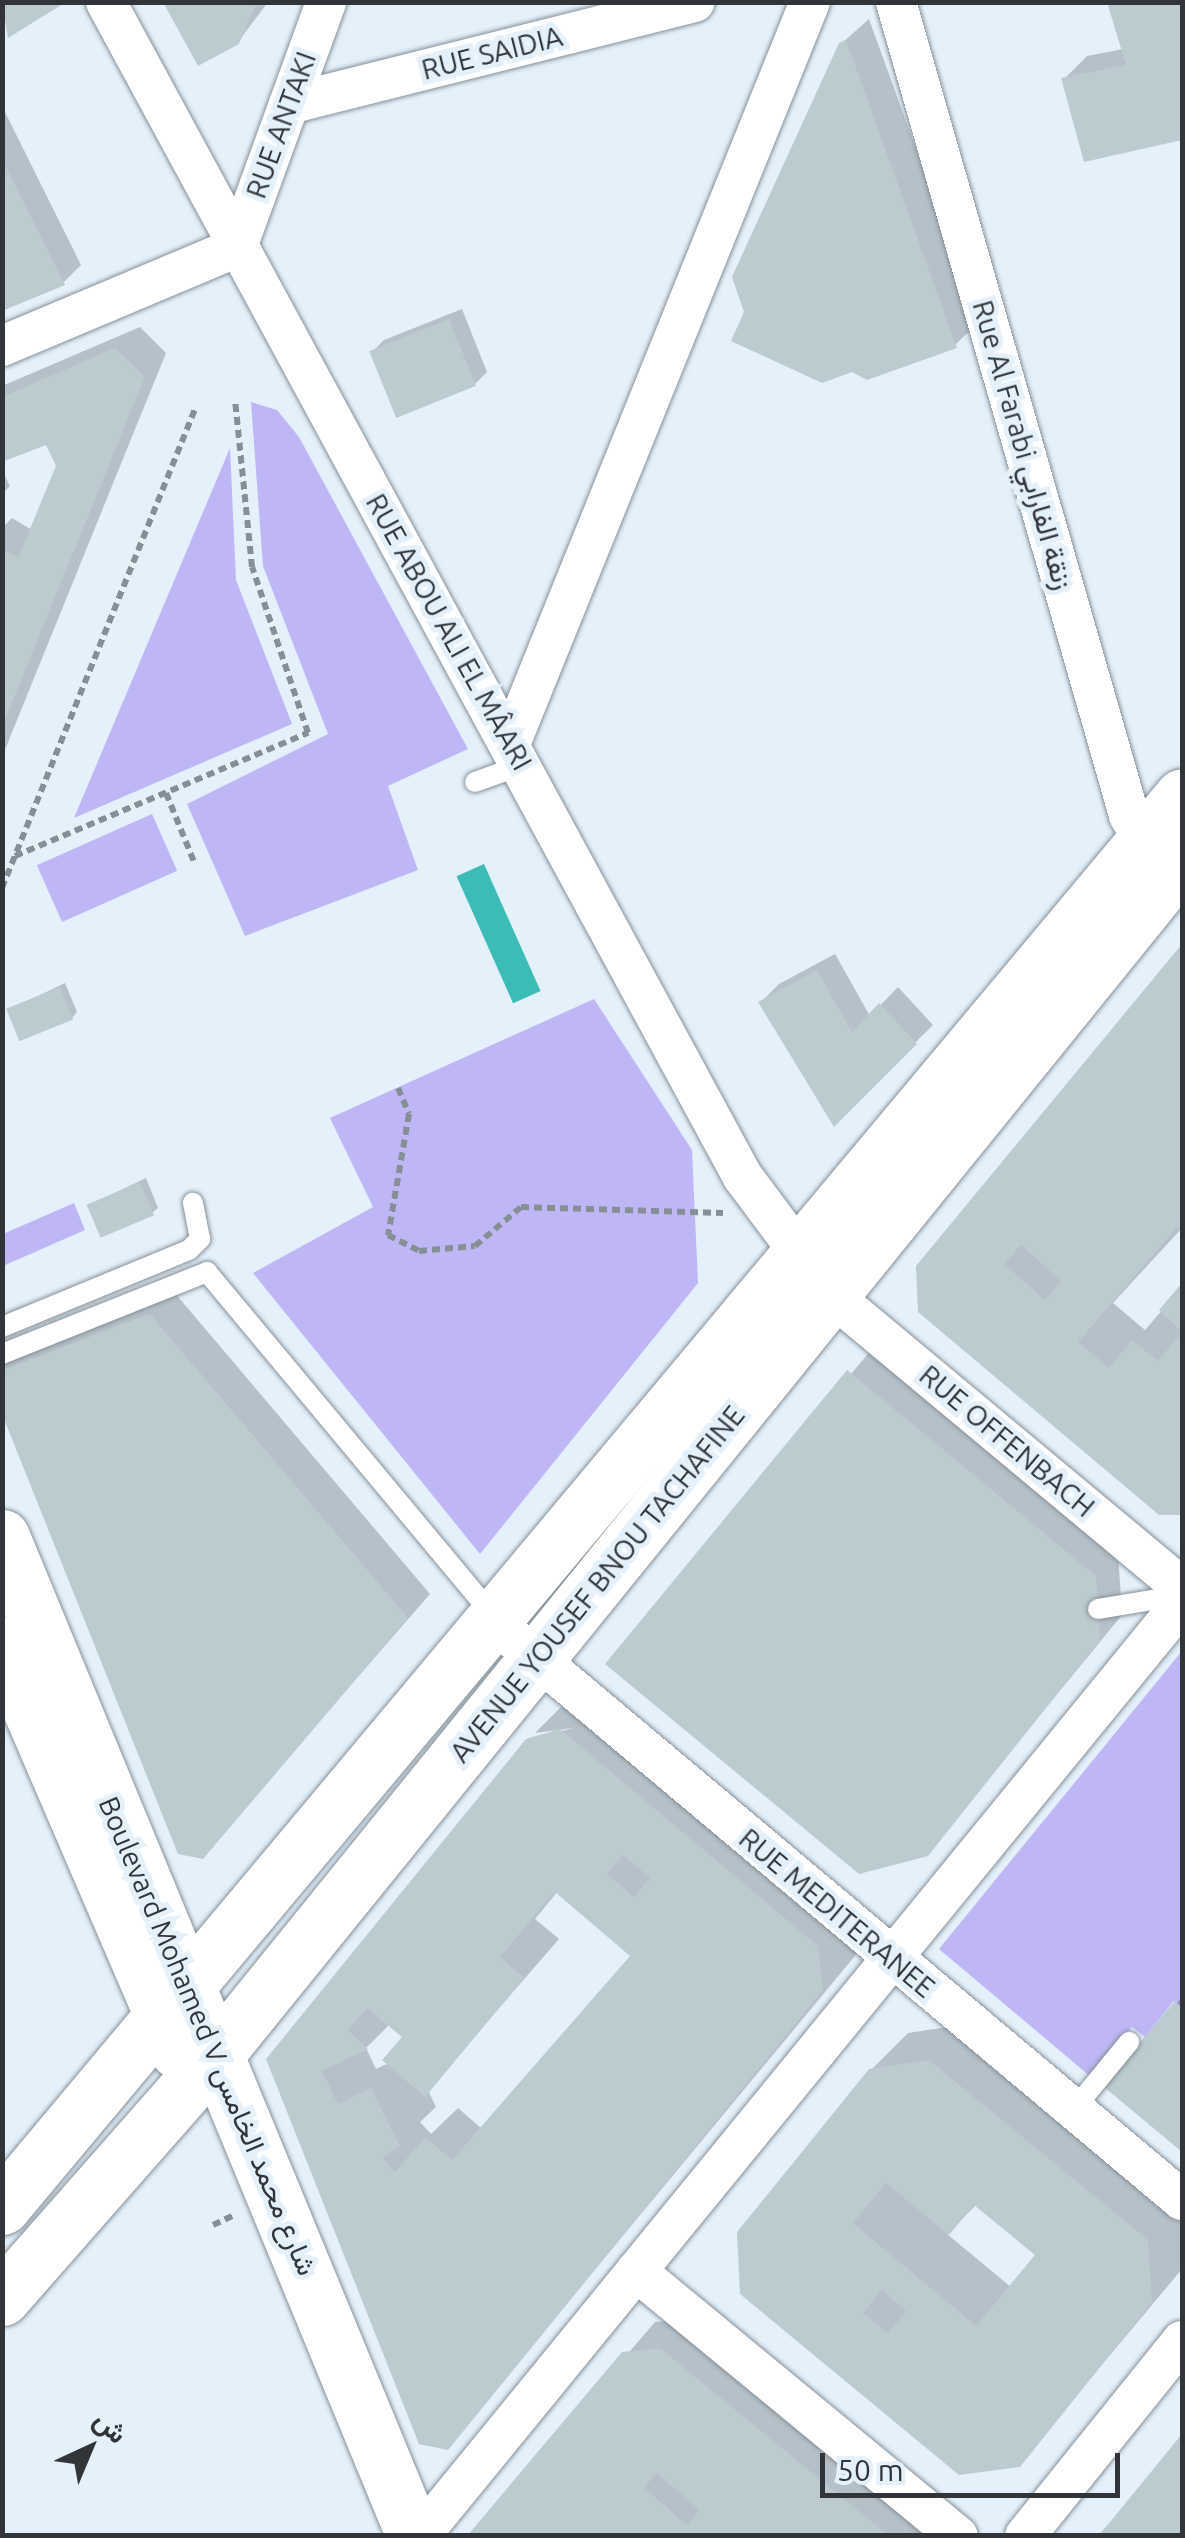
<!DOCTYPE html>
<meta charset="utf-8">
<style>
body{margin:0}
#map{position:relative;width:1185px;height:2538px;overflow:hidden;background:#e4f0fa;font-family:Ubuntu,Vazirmatn,sans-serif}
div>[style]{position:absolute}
.green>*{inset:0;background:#bfb6f6;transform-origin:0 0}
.water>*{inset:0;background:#3cbcb6;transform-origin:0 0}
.shadow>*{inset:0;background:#0003}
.building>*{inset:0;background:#bbcbcf;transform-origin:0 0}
.path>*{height:6px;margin-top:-3px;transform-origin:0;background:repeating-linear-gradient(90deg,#878f96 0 8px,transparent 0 13px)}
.roads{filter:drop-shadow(0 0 2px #869199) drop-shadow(0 0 2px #869199)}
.service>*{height:20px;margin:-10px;padding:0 10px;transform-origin:10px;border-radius:10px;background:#fff}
.minor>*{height:40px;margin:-20px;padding:0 20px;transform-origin:20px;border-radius:20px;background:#fff}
.secondary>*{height:55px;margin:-27.5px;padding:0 27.5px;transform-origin:27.5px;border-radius:27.5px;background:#fff}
span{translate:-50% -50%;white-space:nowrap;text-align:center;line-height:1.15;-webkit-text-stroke:10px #e4f0fa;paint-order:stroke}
.street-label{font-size:28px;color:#313539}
.frame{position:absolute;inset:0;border:5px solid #313539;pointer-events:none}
.north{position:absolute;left:40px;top:2398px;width:100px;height:100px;-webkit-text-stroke:8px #e4f0fa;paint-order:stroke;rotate:44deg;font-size:28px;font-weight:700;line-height:40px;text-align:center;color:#313539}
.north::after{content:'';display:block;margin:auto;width:35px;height:45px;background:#313539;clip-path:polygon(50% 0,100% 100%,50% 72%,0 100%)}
.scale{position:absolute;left:820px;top:2453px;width:300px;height:45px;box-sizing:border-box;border:5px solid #313539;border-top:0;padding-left:12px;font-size:30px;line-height:35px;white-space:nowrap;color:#313539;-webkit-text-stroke:8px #e4f0fa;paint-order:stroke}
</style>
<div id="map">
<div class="green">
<div style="clip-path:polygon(251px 402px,277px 410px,299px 437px,468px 749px,388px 786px,418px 870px,245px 936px,187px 804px,328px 734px,263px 566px)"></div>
<div style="clip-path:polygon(230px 448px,236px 580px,292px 724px,74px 818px)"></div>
<div style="left:152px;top:814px;width:62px;height:126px;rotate:66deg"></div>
<div style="clip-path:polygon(594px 999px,692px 1150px,698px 1283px,480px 1554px,253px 1273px,373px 1207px,330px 1118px)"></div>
<div style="clip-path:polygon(74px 1203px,85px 1230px,3px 1266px,3px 1234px)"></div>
<div style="clip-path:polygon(1182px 1651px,1182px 2008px,1174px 2001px,1145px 2037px,1132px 2027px,1091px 2077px,939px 1949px)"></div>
</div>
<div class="water">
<div style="left:484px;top:864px;width:139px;height:30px;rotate:66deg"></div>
</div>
<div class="shadow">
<div style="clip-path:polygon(166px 2px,268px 2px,238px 42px)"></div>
<div style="clip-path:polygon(1109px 2px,1182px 2px,1182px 137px,1085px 159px,1064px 79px,1087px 56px,1123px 49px)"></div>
<div style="clip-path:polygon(869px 19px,979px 322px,955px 345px,841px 44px)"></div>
<div style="clip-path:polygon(2px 106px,81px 265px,63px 283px,2px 309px)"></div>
<div style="clip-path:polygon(462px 309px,487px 372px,475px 384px,372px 352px,384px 340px)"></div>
<div style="clip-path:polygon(140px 327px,166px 353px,2px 757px,2px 528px,12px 518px,32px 530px,59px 465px,47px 442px,2px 459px,2px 386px)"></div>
<div style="clip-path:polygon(2px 470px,10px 486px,2px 494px)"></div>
<div style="clip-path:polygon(1182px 948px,1182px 1228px,1113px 1303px,1145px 1330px,1182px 1287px,1182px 1512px,1159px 1512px,919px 1267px)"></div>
<div style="clip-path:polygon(835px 954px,870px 1016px,898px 987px,933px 1025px,834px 1123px,761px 1002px,779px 984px)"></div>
<div style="clip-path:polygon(65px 983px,77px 1012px,72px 1018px,9px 1010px)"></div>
<div style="clip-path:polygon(146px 1178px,158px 1208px,152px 1213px,90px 1205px)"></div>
<div style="clip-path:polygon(174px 1292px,430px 1594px,202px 1856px,2px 1407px,2px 1364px,13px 1353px)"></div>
<div style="clip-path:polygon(872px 1349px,1118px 1552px,1122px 1615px,926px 1854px,608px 1663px)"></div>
<div style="clip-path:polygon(evenodd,566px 1702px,859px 1951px,447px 2448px,269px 2060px,528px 1740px,573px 1728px,535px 1733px,566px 1702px,558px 1891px,633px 1956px,482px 2129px,458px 2108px,431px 2134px,420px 2122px,436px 2107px,428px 2090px,559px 1939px,535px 1919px,558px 1891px,566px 1702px,390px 2024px,406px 2037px,389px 2063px,376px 2069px,366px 2048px,390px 2024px)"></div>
<div style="clip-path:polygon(1182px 1997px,1182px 2149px,1107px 2086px)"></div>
<div style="clip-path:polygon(evenodd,967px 2024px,1182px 2201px,1182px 2269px,1018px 2465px,743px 2292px,870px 2071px,908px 2033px,967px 2024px,977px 2204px,1038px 2255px,1011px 2287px,947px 2234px,977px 2204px)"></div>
<div style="clip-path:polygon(691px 2319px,947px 2536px,471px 2536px,655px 2322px)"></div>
</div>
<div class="building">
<div style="clip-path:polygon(2px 2px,66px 2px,8px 38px)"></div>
<div style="clip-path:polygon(163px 2px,257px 2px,239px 44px,198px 66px)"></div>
<div style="clip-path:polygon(1107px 2px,1182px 2px,1182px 140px,1084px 162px,1061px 78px,1126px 65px)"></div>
<div style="clip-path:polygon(846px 40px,957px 348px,867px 380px,852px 372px,822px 383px,731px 341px,744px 312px,732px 277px,839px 43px)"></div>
<div style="clip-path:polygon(2px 159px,65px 285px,2px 311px)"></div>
<div style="left:449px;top:319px;width:72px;height:86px;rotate:68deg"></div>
<div style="clip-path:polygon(115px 348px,145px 377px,2px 727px,2px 549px,18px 558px,56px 466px,46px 445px,2px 462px,2px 397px)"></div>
<div style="clip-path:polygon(evenodd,1182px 944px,1182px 1231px,1177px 1227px,1078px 1342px,1109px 1368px,1132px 1340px,1158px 1361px,1182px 1332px,1182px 1515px,1159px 1515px,918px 1312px,916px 1266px,1182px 944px,1021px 1245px,1061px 1281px,1045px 1300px,1004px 1264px,1021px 1245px)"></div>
<div style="clip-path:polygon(817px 970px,852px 1032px,879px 1003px,917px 1044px,834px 1127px,758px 1002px)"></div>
<div style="left:60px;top:987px;width:35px;height:58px;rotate:68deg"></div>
<div style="left:140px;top:1182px;width:36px;height:58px;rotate:67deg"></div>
<div style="clip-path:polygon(1182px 1283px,1182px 1332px,1159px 1310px)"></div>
<div style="clip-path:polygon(150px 1314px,408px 1618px,203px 1859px,178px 1854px,2px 1414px,2px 1370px)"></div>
<div style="clip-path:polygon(847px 1370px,1096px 1576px,1100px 1640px,928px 1856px,859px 1874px,605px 1664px)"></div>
<div style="clip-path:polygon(evenodd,560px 1729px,818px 1946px,823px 1990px,448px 2450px,419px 2444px,266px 2059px,526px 1739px,560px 1729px,623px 1855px,650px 1878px,634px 1897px,607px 1874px,623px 1855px,560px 1729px,555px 1892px,630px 1956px,452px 2160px,425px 2137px,395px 2172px,383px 2158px,400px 2146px,371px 2088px,338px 2104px,322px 2071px,368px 2049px,348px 2030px,367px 2008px,402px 2037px,382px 2060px,425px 2097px,524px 1978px,500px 1957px,555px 1892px)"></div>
<div style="clip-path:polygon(1175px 2001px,1182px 2008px,1182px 2152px,1103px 2086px)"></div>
<div style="clip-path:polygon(evenodd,929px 2060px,1148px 2240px,1152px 2302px,1020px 2467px,959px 2475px,740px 2294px,737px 2232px,869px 2069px,929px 2060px,886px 2183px,949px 2235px,974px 2205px,1035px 2255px,976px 2326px,853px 2223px,886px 2183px,929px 2060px,882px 2290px,906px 2311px,888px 2333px,863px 2313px,882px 2290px)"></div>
<div style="clip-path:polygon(evenodd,660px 2348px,789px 2454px,889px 2536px,467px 2536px,622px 2352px,660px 2348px,656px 2473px,700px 2510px,687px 2525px,644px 2488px,656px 2473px)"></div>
<div style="clip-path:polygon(1182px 2434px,1182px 2536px,1098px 2536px,1110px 2522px)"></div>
</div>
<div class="path">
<div style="left:166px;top:793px;width:77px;rotate:67.8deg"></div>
<div style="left:15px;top:856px;width:318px;rotate:-22.8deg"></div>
<div style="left:308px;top:733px;width:175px;rotate:-108.6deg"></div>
<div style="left:252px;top:567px;width:168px;rotate:-95.8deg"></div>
<div style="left:2px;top:888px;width:516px;rotate:-68.05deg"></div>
<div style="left:398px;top:1088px;width:28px;rotate:67deg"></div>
<div style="left:409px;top:1114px;width:123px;rotate:99.8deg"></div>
<div style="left:388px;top:1235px;width:35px;rotate:27deg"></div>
<div style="left:419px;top:1251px;width:56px;rotate:-5.1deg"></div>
<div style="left:475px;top:1246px;width:60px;rotate:-40.3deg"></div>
<div style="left:521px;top:1207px;width:202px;rotate:1.7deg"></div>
<div style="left:213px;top:2225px;width:23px;rotate:-25deg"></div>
</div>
<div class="roads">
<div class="service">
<div style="left:475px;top:782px;width:50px;rotate:-19.9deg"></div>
<div style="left:2px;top:1327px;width:202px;rotate:-22.4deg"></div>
<div style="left:189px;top:1250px;width:16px;rotate:-45deg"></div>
<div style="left:200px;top:1239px;width:37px;rotate:-101deg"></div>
<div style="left:2px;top:1354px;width:221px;rotate:-21.8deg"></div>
<div style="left:207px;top:1272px;width:445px;rotate:50.2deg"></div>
<div style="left:1098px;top:1609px;width:85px;rotate:-9.5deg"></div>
<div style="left:1074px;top:2109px;width:87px;rotate:-50.6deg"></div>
</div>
<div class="minor">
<div style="left:106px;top:2px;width:1337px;rotate:61.54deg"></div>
<div style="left:743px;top:1177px;width:147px;rotate:53.3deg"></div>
<div style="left:831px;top:1295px;width:457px;rotate:39.8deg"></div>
<div style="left:896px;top:2px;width:846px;rotate:74.01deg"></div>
<div style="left:1129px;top:815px;width:55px;rotate:62deg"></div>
<div style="left:289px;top:104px;width:418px;rotate:-14.1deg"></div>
<div style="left:2px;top:346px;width:255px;rotate:-22.8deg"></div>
<div style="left:237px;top:247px;width:261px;rotate:-70deg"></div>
<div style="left:510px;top:744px;width:800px;rotate:-67.99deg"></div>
<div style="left:515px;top:1640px;width:871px;rotate:40.02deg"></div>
<div style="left:636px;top:2271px;width:417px;rotate:39.5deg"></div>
<div style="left:420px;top:2536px;width:1205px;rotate:-50.76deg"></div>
<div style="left:1025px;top:2536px;width:250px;rotate:-51.2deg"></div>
</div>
<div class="secondary">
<div style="left:2px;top:1537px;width:1081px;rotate:67.59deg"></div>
<div style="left:2px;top:1644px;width:443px;rotate:66.7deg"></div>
<div style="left:2px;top:2207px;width:1839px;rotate:-50.09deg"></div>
<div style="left:2px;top:2298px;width:326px;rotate:-48.7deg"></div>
<div style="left:217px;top:2053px;width:1534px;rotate:-51.01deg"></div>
</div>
</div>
<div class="street-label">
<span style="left:492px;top:53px;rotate:-14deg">RUE SAIDIA</span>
<span style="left:281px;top:125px;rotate:-70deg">RUE ANTAKI</span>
<span style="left:1023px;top:445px;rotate:74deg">Rue Al Farabi زنقة الفارابي</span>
<span style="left:449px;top:632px;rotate:61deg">RUE ABOU ALI EL MÂARI</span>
<span style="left:1007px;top:1441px;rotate:40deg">RUE OFFENBACH</span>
<span style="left:597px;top:1584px;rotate:-51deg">AVENUE YOUSEF BNOU TACHAFINE</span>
<span style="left:837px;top:1913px;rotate:40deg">RUE MEDITERANEE</span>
<span style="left:208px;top:2036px;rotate:67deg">Boulevard Mohamed V شارع محمد الخامس</span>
</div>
<div class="frame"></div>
<div class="north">ش</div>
<div class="scale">50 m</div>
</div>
